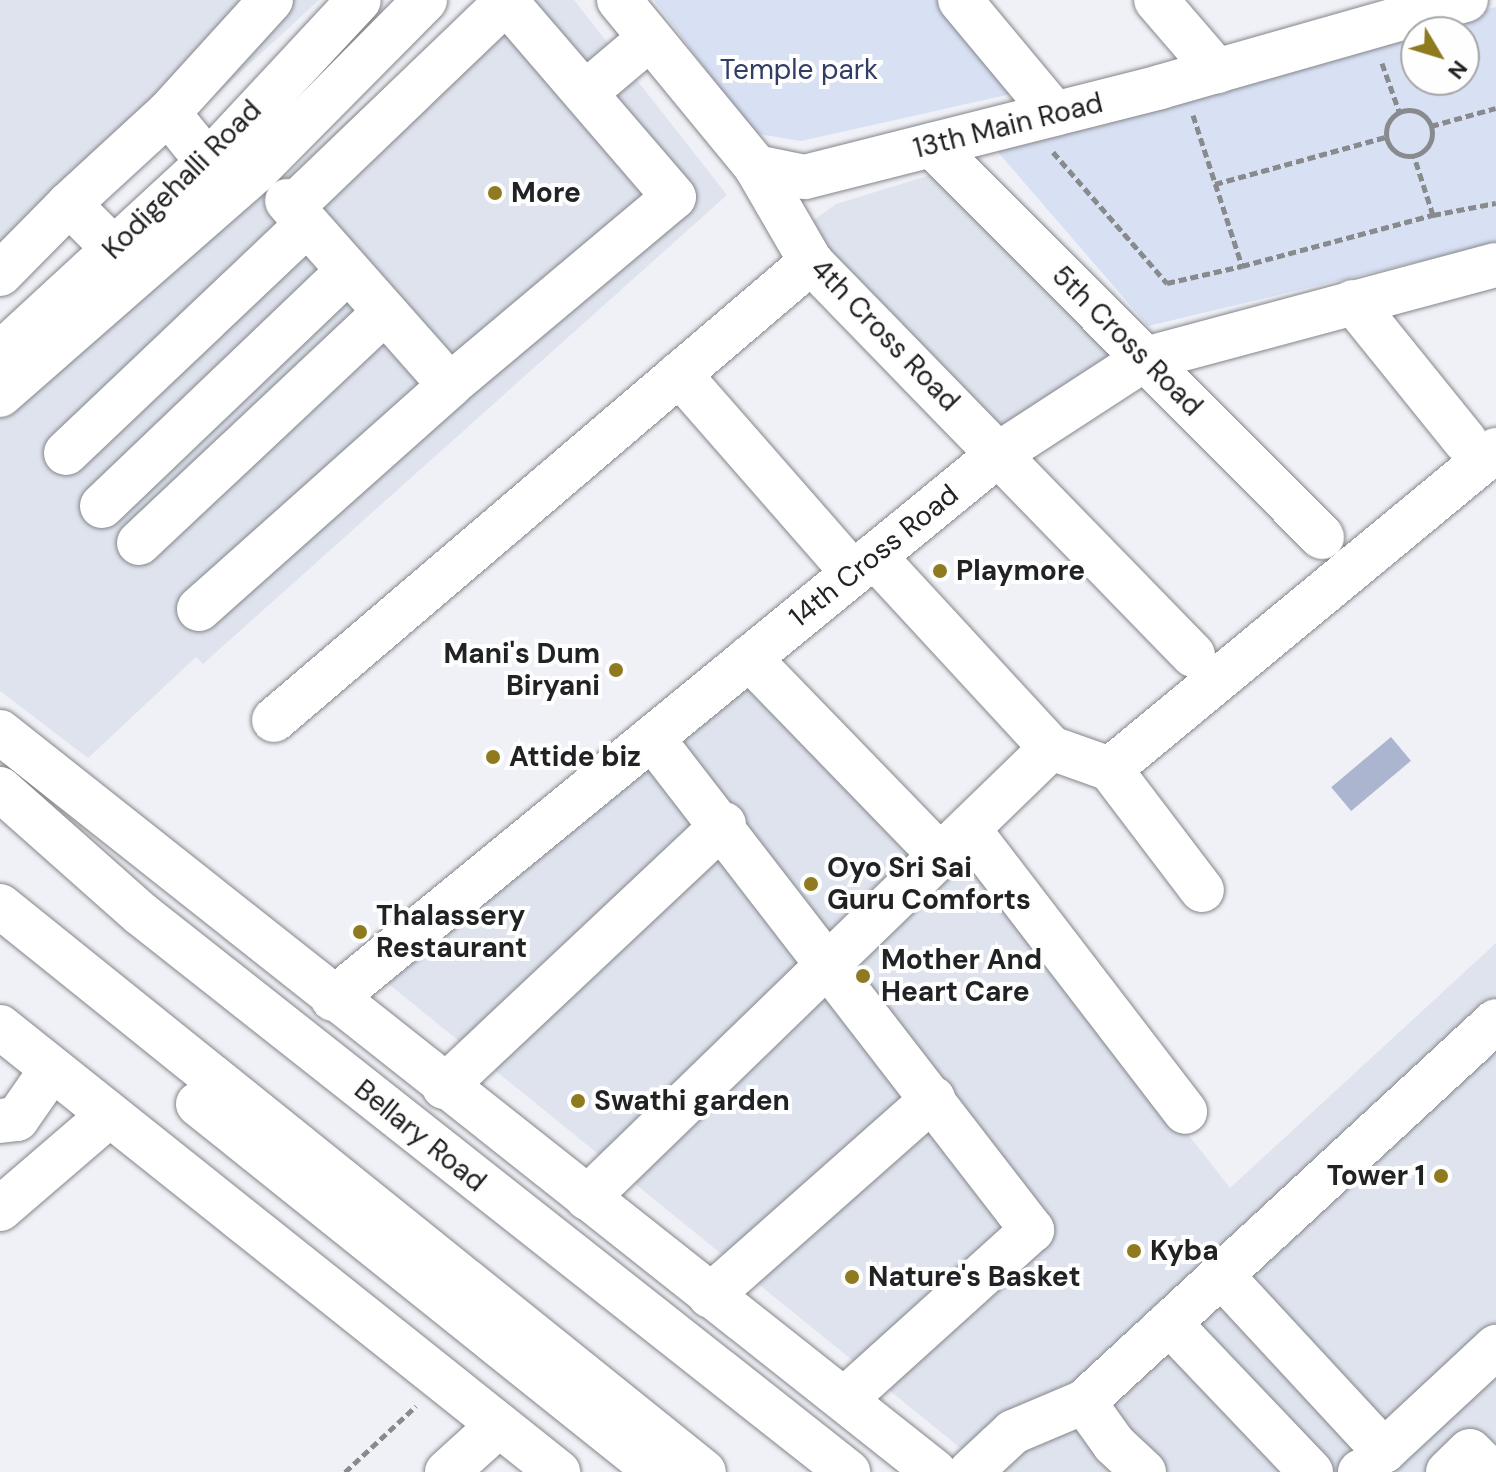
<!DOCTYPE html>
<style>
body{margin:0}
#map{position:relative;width:1496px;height:1472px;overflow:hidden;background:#eff1f6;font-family:"DM Sans",sans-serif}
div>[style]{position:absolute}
.built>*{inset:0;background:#dee3ee}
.green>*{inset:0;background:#d8e0f4}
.water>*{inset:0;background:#abb5d0;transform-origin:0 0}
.path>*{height:5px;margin-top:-2.5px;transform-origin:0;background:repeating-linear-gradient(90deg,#888a8d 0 8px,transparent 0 12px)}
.path>.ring{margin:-2.5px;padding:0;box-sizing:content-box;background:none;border:5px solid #888a8d;border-radius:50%}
.roads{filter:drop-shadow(0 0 2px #84868a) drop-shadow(0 0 2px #84868a)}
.minor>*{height:44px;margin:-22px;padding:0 22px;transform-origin:22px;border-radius:22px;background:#fff}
.major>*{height:44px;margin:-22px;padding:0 22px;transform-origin:22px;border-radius:22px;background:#fff}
.highway>*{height:44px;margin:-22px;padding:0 22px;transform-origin:22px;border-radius:22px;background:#fff}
.dots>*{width:22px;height:22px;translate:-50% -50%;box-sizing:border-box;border:4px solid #fefefe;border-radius:50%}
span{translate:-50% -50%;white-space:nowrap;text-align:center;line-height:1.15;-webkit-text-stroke:8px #fefefe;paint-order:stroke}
.park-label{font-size:28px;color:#303d65}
.street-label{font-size:28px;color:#212224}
.poi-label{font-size:28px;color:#212224;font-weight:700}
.left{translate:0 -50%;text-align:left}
.right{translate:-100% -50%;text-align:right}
.north{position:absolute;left:1400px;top:16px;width:80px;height:80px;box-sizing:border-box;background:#fefefe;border:2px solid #a6a6a7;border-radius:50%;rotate:128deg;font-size:22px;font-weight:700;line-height:32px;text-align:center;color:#212224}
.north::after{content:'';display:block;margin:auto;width:28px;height:36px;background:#8f7a1f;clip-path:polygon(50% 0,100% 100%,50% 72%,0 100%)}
</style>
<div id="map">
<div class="built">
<div style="clip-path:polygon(0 0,319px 0,0 294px)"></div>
<div style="clip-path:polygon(482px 0,574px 0,727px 195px,203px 664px,196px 657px,88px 758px,0 691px,0 416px,274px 186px)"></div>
<div style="clip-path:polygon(940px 172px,1115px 356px,1005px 435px,803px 228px,836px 204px)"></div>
<div style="clip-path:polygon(750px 678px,963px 847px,1230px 1188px,1496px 943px,1496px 1472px,990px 1472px,385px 981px)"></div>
</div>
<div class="green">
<div style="clip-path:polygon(654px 0,942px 0,1020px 92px,801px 141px,753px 133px)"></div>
<div style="clip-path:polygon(evenodd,1496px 7px,1496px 243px,1148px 326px,991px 144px,1496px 7px,1416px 32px,1464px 32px,1464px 80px,1416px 80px,1416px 32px)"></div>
</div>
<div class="water">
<div style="left:1391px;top:737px;width:31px;height:78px;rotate:50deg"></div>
</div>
<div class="path">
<div style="left:1382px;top:63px;width:51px;rotate:70.5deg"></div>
<div class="ring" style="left:1386px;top:110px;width:41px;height:41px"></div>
<div style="left:1193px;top:115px;width:159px;rotate:72deg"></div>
<div style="left:1242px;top:266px;width:198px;rotate:-15deg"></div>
<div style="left:1433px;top:215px;width:62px;rotate:-107.9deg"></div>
<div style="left:1431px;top:126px;width:67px;rotate:-15.5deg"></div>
<div style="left:1053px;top:152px;width:174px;rotate:49deg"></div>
<div style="left:1167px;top:283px;width:77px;rotate:-12.8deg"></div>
<div style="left:1215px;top:184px;width:177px;rotate:-15.4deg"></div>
<div style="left:1433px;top:215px;width:64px;rotate:-10.8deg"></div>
<div style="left:345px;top:1472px;width:97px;rotate:-42.9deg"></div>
</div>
<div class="roads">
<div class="minor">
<div style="left:619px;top:0;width:216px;rotate:50.6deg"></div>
<div style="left:756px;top:167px;width:110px;rotate:59.9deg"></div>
<div style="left:811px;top:262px;width:548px;rotate:45.81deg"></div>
<div style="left:960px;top:0;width:148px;rotate:50.2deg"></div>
<div style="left:1156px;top:0;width:94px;rotate:49.3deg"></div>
<div style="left:585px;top:93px;width:85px;rotate:-40.2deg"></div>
<div style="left:932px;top:145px;width:553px;rotate:45.15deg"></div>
<div style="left:208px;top:162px;width:63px;rotate:-129.2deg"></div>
<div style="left:168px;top:113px;width:153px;rotate:-47.7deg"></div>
<div style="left:756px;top:167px;width:50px;rotate:11.5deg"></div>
<div style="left:805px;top:177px;width:366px;rotate:-14.2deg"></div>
<div style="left:1160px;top:87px;width:318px;rotate:-15.9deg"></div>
<div style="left:287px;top:201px;width:246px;rotate:48.5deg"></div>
<div style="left:69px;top:204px;width:134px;rotate:-42.6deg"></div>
<div style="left:0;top:274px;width:98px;rotate:-45.4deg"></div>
<div style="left:69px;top:204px;width:64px;rotate:45deg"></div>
<div style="left:1353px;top:302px;width:179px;rotate:51.1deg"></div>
<div style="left:679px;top:374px;width:264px;rotate:48.8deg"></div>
<div style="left:66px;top:453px;width:332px;rotate:-43.5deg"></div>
<div style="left:102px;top:506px;width:340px;rotate:-43.7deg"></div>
<div style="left:139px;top:543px;width:337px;rotate:-43.2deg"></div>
<div style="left:199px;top:609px;width:336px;rotate:-41.7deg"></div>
<div style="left:450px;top:385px;width:292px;rotate:-40deg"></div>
<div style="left:674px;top:197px;width:257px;rotate:-130.7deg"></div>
<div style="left:506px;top:2px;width:296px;rotate:136.2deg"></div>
<div style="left:749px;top:658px;width:276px;rotate:45.9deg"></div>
<div style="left:274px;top:720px;width:706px;rotate:-40.46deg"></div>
<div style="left:0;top:732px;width:1192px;rotate:38.36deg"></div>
<div style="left:652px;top:738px;width:622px;rotate:52.32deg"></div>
<div style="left:1032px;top:1230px;width:253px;rotate:137.9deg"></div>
<div style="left:1051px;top:748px;width:63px;rotate:19.6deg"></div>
<div style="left:1110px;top:769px;width:501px;rotate:-39.57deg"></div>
<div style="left:1110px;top:769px;width:152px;rotate:52.8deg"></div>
<div style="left:969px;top:830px;width:355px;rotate:52.5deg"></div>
<div style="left:333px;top:999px;width:862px;rotate:-39.3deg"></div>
<div style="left:1000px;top:453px;width:173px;rotate:-33deg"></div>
<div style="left:1145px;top:359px;width:363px;rotate:-15deg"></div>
<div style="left:0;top:1027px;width:714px;rotate:38.57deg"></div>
<div style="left:444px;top:1087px;width:384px;rotate:-43.2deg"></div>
<div style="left:0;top:1121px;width:17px;rotate:-7deg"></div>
<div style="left:17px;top:1119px;width:60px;rotate:-55.2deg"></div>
<div style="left:587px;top:1198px;width:646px;rotate:-44.12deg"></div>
<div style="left:1051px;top:748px;width:261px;rotate:-132.7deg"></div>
<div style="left:0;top:1209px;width:143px;rotate:-40.7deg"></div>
<div style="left:1221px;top:1275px;width:240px;rotate:47.2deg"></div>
<div style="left:1384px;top:1451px;width:153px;rotate:-42.9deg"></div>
<div style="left:710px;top:1296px;width:298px;rotate:-41.5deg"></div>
<div style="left:1169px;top:1323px;width:206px;rotate:46.4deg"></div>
<div style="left:447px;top:1472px;width:70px;rotate:-42.1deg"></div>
<div style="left:970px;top:1472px;width:59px;rotate:-42.9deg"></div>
<div style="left:1013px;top:1432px;width:77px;rotate:-22.9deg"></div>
<div style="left:1144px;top:1472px;width:41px;rotate:-137deg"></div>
<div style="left:1114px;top:1444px;width:52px;rotate:-125.5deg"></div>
<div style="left:1084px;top:1402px;width:561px;rotate:-42.76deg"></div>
<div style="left:1360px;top:1472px;width:1px;rotate:-45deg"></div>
<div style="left:1448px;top:1472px;width:30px;rotate:-44deg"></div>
<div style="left:1470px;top:1451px;width:30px;rotate:45deg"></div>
</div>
<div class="major">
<div style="left:0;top:354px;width:283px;rotate:-42.7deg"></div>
<div style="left:208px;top:162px;width:221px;rotate:-47deg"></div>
<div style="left:0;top:395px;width:342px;rotate:-41.2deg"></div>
<div style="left:257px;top:170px;width:239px;rotate:-45.3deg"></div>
</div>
<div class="highway">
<div style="left:0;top:789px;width:188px;rotate:41.6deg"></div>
<div style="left:141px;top:914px;width:901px;rotate:38.28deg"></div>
<div style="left:0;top:906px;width:903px;rotate:38.8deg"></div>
<div style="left:198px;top:1104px;width:579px;rotate:38.69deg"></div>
</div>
</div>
<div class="dots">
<div style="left:495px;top:193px;background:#8f7a1f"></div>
<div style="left:940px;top:571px;background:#8f7a1f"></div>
<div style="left:616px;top:670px;background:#8f7a1f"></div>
<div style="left:493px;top:757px;background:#8f7a1f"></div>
<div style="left:811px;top:884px;background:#8f7a1f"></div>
<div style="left:360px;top:932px;background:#8f7a1f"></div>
<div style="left:863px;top:976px;background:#8f7a1f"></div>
<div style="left:578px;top:1101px;background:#8f7a1f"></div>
<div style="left:1441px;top:1176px;background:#8f7a1f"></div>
<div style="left:1134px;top:1251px;background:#8f7a1f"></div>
<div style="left:852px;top:1277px;background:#8f7a1f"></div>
</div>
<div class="park-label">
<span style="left:799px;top:70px">Temple park</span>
</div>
<div class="street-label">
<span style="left:1008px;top:126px;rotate:-14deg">13th Main Road</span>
<span style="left:182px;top:180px;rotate:-45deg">Kodigehalli Road</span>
<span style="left:885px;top:335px;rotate:46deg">4th Cross Road</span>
<span style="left:1127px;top:341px;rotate:45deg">5th Cross Road</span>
<span style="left:874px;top:556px;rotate:-39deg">14th Cross Road</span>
<span style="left:420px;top:1136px;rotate:39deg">Bellary Road</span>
</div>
<div class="poi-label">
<span class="left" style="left:511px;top:193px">More</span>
<span class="left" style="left:956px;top:571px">Playmore</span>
<span class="right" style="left:600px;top:670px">Mani's Dum<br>Biryani</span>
<span class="left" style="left:509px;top:757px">Attide biz</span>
<span class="left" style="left:827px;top:884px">Oyo Sri Sai<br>Guru Comforts</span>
<span class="left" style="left:376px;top:932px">Thalassery<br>Restaurant</span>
<span class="left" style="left:881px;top:976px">Mother And<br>Heart Care</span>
<span class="left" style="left:594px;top:1101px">Swathi garden</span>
<span class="right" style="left:1425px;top:1176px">Tower 1</span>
<span class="left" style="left:1150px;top:1251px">Kyba</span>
<span class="left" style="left:868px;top:1277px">Nature's Basket</span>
</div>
<div class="north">N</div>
</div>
